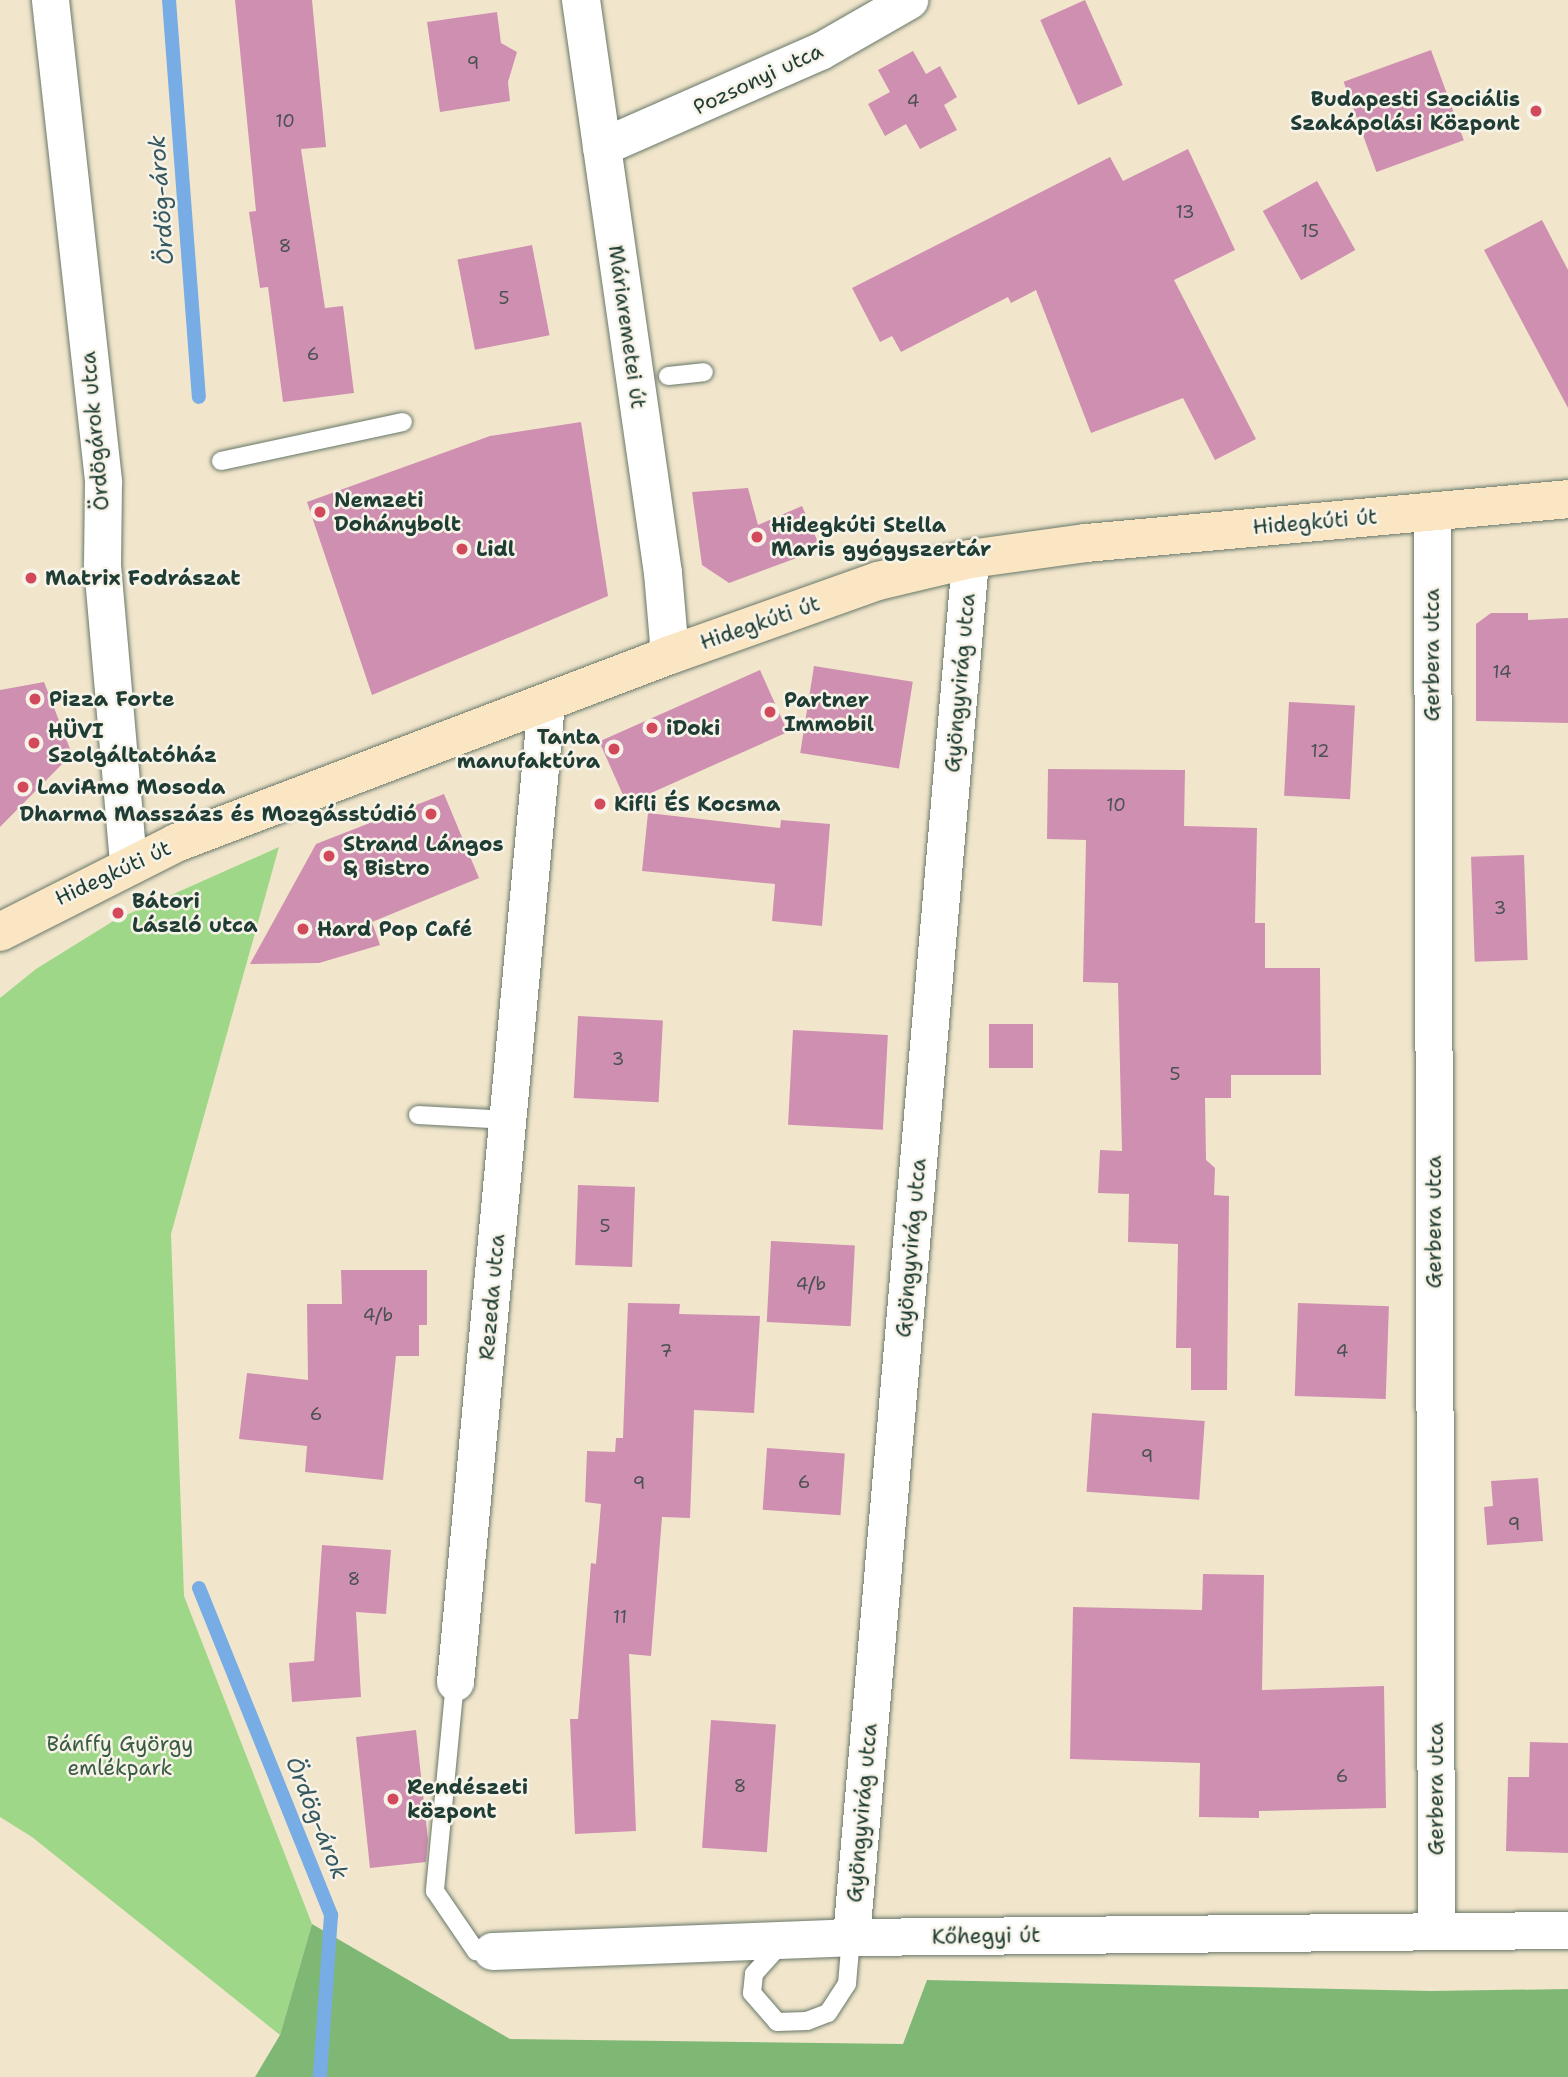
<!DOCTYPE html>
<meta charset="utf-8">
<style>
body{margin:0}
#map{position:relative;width:1568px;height:2077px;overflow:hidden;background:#f1e6cc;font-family:"Shantell Sans",sans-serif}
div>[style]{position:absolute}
.green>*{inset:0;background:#9fd789}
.forest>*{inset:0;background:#7fb875}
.stream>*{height:14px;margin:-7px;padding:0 7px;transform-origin:7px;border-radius:7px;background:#77ace4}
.building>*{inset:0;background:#cf8fb0;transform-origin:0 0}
.roads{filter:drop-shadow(0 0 2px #687869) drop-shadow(0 0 2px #687869)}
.service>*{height:18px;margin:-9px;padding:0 9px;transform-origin:9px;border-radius:9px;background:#fff}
.minor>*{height:37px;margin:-18.5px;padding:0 18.5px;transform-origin:18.5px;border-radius:18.5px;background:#fff}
.tertiary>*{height:38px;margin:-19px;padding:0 19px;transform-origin:19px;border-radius:19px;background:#fff}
.secondary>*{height:38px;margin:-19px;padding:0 19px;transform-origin:19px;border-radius:19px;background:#fbe6c4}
.dots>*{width:19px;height:19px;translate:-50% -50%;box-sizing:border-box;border:4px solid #f7f3e8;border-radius:50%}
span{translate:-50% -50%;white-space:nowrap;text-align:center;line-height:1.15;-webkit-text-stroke:5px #f7f3e8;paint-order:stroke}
.number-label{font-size:18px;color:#4b5253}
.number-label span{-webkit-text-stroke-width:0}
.street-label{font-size:21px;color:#1f3d34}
.poi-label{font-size:21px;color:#1f3d34;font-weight:700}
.right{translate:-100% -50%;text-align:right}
.left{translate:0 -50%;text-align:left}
.park-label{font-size:21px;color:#395c45}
.water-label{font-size:23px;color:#355960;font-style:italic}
</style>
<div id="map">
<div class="green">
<div style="clip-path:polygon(279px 847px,171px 1234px,184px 1596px,312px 1924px,280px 2035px,32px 1837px,0 1817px,0 998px,36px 969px,115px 920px)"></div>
</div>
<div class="forest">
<div style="clip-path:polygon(312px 1924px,510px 2039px,903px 2044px,927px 1980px,1431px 1991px,1568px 1989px,1568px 2077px,255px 2077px,280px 2035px)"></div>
</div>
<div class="stream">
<div style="left:169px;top:0;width:398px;rotate:85.7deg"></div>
<div style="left:199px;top:1588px;width:353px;rotate:68deg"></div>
<div style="left:331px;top:1915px;width:162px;rotate:93.9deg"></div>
</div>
<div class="building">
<div style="clip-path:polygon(235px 0,312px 0,326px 147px,301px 149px,325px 308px,343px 306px,354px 393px,283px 402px,268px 287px,260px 288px,249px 212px,256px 211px)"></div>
<div style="left:1085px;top:0;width:93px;height:49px;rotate:66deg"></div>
<div style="clip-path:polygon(497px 12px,501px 43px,517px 52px,508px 82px,510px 101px,440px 112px,427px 22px)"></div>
<div style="left:1431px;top:50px;width:96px;height:93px;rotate:70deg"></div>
<div style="clip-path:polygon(913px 51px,926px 74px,940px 66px,957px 97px,944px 105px,957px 130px,920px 149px,906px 124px,885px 136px,868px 104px,890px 92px,878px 70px)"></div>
<div style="clip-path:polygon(1188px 149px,1235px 250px,1174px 280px,1256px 439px,1215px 460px,1183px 398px,1091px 433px,1036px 290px,1011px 303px,1008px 297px,901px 352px,892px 336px,880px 342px,852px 288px,1110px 157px,1123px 181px)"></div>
<div style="left:1317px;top:181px;width:79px;height:62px;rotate:61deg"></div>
<div style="clip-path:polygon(1542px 220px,1568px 270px,1568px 408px,1484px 250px)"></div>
<div style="left:532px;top:245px;width:92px;height:76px;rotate:79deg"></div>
<div style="clip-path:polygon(581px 422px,608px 596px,372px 695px,307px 502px,490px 436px)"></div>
<div style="clip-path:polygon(748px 488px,758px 525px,802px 506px,821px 549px,729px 583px,702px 565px,692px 492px)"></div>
<div style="clip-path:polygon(1491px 613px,1528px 613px,1528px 620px,1568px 618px,1568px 723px,1476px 721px,1476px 624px)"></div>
<div style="left:814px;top:666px;width:100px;height:88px;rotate:9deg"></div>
<div style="left:760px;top:670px;width:68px;height:176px;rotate:66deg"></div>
<div style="clip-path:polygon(44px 682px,72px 754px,0 827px,0 690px)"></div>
<div style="left:1289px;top:702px;width:66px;height:94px;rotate:3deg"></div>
<div style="clip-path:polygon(1048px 769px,1185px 770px,1184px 826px,1257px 828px,1255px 923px,1265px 923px,1265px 968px,1320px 968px,1321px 1075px,1231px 1075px,1231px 1098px,1205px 1098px,1206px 1160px,1215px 1168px,1214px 1195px,1229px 1196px,1227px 1390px,1191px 1390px,1191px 1348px,1176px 1348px,1178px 1244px,1128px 1242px,1129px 1194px,1098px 1193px,1100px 1150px,1122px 1151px,1118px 983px,1083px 982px,1086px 840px,1047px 839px)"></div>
<div style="clip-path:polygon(444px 794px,479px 878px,372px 922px,380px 945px,319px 963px,250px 964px,316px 844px)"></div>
<div style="clip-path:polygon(648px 813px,780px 828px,781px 820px,830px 824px,822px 926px,772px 921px,775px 884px,642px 871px)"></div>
<div style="left:1524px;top:855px;width:105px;height:53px;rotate:88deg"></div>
<div style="left:578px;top:1016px;width:85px;height:82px;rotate:3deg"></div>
<div style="left:989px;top:1024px;width:44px;height:44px"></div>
<div style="left:793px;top:1030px;width:95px;height:95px;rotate:3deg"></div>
<div style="left:578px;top:1185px;width:57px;height:80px;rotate:2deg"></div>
<div style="left:771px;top:1241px;width:84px;height:81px;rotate:3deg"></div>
<div style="clip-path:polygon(341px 1270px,427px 1270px,427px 1325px,419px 1325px,419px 1356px,396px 1356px,383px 1480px,305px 1472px,307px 1446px,239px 1439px,247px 1373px,308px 1380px,307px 1304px,342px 1304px)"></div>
<div style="clip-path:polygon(628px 1303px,680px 1304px,679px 1314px,760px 1316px,754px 1413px,694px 1410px,690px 1518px,662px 1517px,651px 1656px,629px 1654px,636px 1831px,575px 1834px,570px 1719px,578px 1719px,591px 1563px,596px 1564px,601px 1504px,585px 1502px,587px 1451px,615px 1452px,616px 1438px,623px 1438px)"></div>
<div style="left:1298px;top:1303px;width:91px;height:93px;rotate:2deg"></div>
<div style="left:1092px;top:1413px;width:113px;height:79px;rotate:4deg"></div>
<div style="left:767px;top:1448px;width:78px;height:62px;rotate:4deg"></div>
<div style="clip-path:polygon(1538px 1478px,1543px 1541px,1487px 1545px,1484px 1507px,1493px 1506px,1491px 1481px)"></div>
<div style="clip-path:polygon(322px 1545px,391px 1550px,386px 1614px,356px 1612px,361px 1697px,292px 1702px,289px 1663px,314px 1661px)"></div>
<div style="clip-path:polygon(1203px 1574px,1264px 1575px,1262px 1690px,1384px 1686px,1386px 1808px,1259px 1811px,1259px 1818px,1199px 1817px,1200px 1763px,1070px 1759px,1073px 1607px,1202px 1610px)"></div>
<div style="left:711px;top:1720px;width:65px;height:128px;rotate:4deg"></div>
<div style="clip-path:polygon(416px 1730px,428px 1840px,426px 1862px,370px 1868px,356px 1737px)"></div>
<div style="clip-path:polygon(1530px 1742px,1568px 1743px,1568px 1853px,1506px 1851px,1508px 1777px,1529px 1777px)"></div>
</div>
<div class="roads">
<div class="service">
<div style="left:668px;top:376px;width:36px;rotate:-6deg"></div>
<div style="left:221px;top:461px;width:186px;rotate:-12.1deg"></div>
<div style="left:418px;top:1115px;width:91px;rotate:3.1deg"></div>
<div style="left:455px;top:1682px;width:210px;rotate:95.5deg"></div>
<div style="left:435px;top:1891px;width:73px;rotate:55.7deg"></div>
<div style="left:476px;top:1951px;width:16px"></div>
<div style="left:780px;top:1945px;width:39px;rotate:132deg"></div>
<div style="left:754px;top:1974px;width:19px;rotate:96deg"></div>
<div style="left:752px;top:1993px;width:38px;rotate:49deg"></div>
<div style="left:777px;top:2022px;width:30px;rotate:-2deg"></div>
<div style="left:807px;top:2021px;width:22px;rotate:-21deg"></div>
<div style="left:828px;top:2013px;width:35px;rotate:-57deg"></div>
<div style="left:847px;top:1984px;width:47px;rotate:-85.1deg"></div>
</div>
<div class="minor">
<div style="left:50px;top:0;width:485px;rotate:83.7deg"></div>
<div style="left:103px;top:482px;width:83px;rotate:90.7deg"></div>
<div style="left:102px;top:565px;width:299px;rotate:85deg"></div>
<div style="left:601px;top:147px;width:239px;rotate:-23.7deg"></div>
<div style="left:820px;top:51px;width:103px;rotate:-29.8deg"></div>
<div style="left:1432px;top:512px;width:1419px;rotate:89.84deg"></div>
<div style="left:455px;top:1682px;width:984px;rotate:-84.69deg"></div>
<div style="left:851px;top:1937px;width:1383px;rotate:-85.06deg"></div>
<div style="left:492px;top:1951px;width:359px;rotate:-2.2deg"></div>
<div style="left:851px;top:1937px;width:717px;rotate:-0.56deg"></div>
</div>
<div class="tertiary">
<div style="left:581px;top:0;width:579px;rotate:81.86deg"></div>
<div style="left:663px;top:573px;width:82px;rotate:85.1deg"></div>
</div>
<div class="secondary">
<div style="left:0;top:932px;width:197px;rotate:-26.8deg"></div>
<div style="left:176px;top:843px;width:529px;rotate:-20.84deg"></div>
<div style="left:670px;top:655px;width:221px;rotate:-19.6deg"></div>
<div style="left:878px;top:581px;width:95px;rotate:-13.4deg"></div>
<div style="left:970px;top:559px;width:117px;rotate:-7.9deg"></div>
<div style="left:1086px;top:543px;width:484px;rotate:-5.2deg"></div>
</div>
</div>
<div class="dots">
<div style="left:1536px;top:111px;background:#d1495b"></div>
<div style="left:320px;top:512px;background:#d1495b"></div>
<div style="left:757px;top:537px;background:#d1495b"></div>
<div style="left:462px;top:549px;background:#d1495b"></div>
<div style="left:31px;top:578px;background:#d1495b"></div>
<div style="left:35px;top:699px;background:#d1495b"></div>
<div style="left:770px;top:712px;background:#d1495b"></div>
<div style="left:652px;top:728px;background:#d1495b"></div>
<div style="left:34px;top:743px;background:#d1495b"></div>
<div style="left:614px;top:749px;background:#d1495b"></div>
<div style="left:23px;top:787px;background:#d1495b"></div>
<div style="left:600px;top:804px;background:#d1495b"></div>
<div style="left:431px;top:814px;background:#d1495b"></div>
<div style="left:329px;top:856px;background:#d1495b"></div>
<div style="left:118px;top:913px;background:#d1495b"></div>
<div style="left:303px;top:929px;background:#d1495b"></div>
<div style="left:393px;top:1799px;background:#d1495b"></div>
</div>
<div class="number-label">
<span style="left:473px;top:63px">9</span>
<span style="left:913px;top:101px">4</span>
<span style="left:285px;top:121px">10</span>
<span style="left:1185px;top:212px">13</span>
<span style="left:1310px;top:231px">15</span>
<span style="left:285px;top:246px">8</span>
<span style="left:504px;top:298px">5</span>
<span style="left:313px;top:354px">6</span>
<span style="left:1502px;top:672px">14</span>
<span style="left:1320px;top:751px">12</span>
<span style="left:1116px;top:805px">10</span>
<span style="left:1500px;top:908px">3</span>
<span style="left:618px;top:1059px">3</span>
<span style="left:1175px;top:1074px">5</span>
<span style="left:605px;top:1226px">5</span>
<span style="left:811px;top:1284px">4/b</span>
<span style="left:378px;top:1315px">4/b</span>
<span style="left:666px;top:1351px">7</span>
<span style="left:1342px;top:1351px">4</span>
<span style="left:316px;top:1414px">6</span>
<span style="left:1147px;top:1456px">9</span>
<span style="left:804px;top:1482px">6</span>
<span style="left:639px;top:1483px">9</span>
<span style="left:1514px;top:1524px">9</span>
<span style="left:354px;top:1579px">8</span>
<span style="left:620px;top:1617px">11</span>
<span style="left:1342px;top:1776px">6</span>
<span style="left:740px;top:1786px">8</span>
</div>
<div class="street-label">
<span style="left:758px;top:79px;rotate:-25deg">Pozsonyi utca</span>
<span style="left:627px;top:327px;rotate:82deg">Máriaremetei út</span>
<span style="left:95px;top:431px;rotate:-95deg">Ördögárok utca</span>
<span style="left:1315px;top:522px;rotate:-5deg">Hidegkúti út</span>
<span style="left:760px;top:623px;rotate:-19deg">Hidegkúti út</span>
<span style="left:1432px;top:655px;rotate:-90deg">Gerbera utca</span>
<span style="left:960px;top:683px;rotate:-85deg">Gyöngyvirág utca</span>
<span style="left:113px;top:873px;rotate:-25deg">Hidegkúti út</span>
<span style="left:1434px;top:1222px;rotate:-90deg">Gerbera utca</span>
<span style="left:911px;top:1248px;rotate:-85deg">Gyöngyvirág utca</span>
<span style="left:492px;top:1297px;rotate:-85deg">Rezeda utca</span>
<span style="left:1436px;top:1789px;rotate:-90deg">Gerbera utca</span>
<span style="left:862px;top:1813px;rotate:-85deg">Gyöngyvirág utca</span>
<span style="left:986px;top:1936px;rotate:-1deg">Kőhegyi út</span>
</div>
<div class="poi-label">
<span class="right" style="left:1520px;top:111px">Budapesti Szociális<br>Szakápolási Központ</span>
<span class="left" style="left:334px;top:512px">Nemzeti<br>Dohánybolt</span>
<span class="left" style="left:771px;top:537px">Hidegkúti Stella<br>Maris gyógyszertár</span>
<span class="left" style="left:476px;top:549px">Lidl</span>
<span class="left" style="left:45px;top:578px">Matrix Fodrászat</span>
<span class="left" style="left:49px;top:699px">Pizza Forte</span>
<span class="left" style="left:784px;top:712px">Partner<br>Immobil</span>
<span class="left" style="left:666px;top:728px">iDoki</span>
<span class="left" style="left:48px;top:743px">HÜVI<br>Szolgáltatóház</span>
<span class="right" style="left:600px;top:749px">Tanta<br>manufaktúra</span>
<span class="left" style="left:37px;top:787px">LaviAmo Mosoda</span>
<span class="left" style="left:614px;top:804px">Kifli ÉS Kocsma</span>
<span class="right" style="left:417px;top:814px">Dharma Masszázs és Mozgásstúdió</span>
<span class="left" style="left:343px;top:856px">Strand Lángos<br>&amp; Bistro</span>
<span class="left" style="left:132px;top:913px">Bátori<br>László utca</span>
<span class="left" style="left:317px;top:929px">Hard Pop Café</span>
<span class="left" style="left:407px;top:1799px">Rendészeti<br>központ</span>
</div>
<div class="park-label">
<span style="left:120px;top:1756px">Bánffy György<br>emlékpark</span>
</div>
<div class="water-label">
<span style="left:161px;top:200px;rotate:-94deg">Ördög-árok</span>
<span style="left:317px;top:1818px;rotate:68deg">Ördög-árok</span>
</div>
</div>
